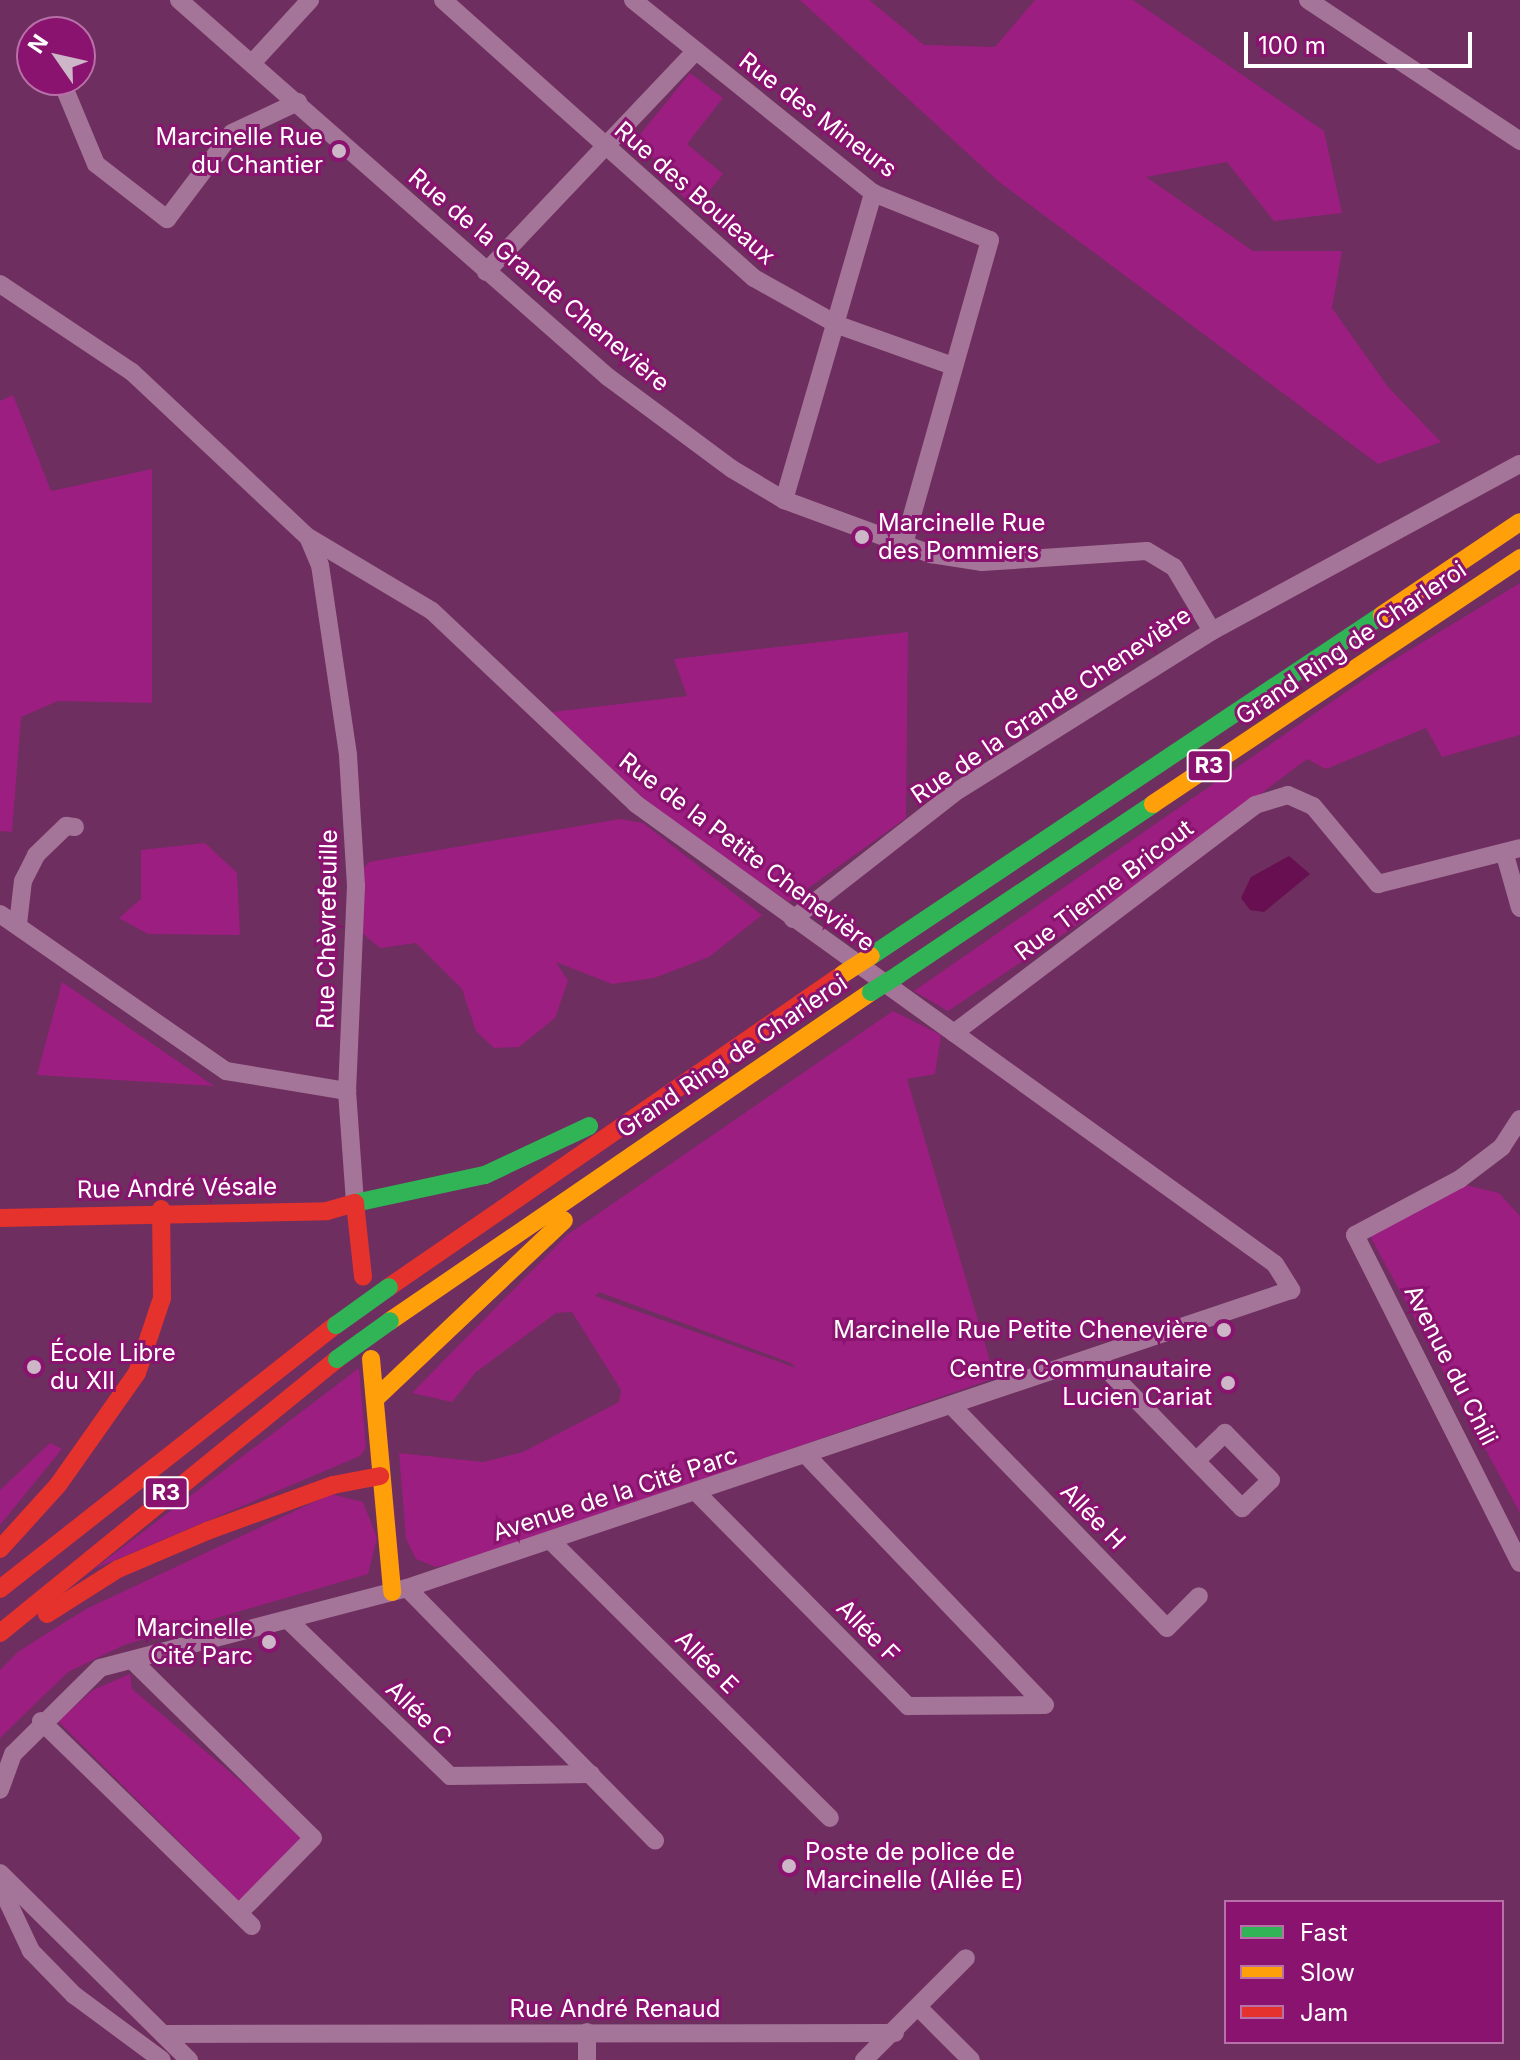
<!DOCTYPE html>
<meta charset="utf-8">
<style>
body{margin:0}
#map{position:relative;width:1520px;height:2060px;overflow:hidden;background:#6e2e5f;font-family:Inter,sans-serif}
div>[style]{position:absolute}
.green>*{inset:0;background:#9c1e80}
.water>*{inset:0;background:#670f51}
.street>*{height:18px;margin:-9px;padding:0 9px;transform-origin:9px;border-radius:9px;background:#a47598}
.fast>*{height:18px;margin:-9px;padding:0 9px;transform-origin:9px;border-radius:9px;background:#30b455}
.slow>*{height:18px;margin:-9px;padding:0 9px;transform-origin:9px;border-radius:9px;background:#ff9f0a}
.jam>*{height:18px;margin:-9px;padding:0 9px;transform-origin:9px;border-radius:9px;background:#e5322d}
.fast-bridge>*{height:18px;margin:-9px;padding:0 9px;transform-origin:9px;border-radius:9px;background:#30b455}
.slow-bridge>*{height:18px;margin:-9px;padding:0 9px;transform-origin:9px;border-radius:9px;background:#ff9f0a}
.dots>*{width:22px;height:22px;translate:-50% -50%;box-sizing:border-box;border:4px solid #89136e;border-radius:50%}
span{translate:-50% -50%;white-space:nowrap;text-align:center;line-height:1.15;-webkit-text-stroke:6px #89136e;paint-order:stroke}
.shield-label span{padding:2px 6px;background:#89136e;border:2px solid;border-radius:6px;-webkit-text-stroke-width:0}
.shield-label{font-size:22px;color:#fff;font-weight:700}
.street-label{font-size:24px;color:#fff}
.poi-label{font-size:24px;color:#fff}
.right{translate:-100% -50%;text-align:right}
.left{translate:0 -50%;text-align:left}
.legend{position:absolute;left:1224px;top:1900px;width:280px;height:144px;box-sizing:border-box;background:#89136e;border:2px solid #b871a8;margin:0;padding:10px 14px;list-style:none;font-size:24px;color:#fff}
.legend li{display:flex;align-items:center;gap:16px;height:40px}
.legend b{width:40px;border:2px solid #b871a8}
.north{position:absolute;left:16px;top:16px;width:80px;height:80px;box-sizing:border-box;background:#89136e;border:2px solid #b871a8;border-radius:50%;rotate:304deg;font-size:22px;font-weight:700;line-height:32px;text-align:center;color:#fff}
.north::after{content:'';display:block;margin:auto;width:28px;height:36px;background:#ccb6c7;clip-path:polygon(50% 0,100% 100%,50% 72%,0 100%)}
.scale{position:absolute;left:1244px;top:32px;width:228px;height:36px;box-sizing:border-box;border:4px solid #fff;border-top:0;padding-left:10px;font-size:24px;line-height:28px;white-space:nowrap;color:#fff;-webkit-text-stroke:6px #89136e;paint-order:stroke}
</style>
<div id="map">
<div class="green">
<div style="clip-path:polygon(800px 0,869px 0,924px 45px,995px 47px,1035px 0,1133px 0,1225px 63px,1324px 131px,1342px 213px,1274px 221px,1227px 162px,1146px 177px,1253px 251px,1342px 251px,1332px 308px,1388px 387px,1441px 442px,1378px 464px,998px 181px)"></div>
<div style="clip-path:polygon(690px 73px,723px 98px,687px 144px,723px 174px,696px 207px,667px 183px,673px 174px,634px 142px)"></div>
<div style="clip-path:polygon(13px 395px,51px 491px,152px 469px,152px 703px,58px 701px,21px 717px,12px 832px,0 831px,0 401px)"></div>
<div style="clip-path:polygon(1520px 583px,1520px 735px,1442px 757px,1426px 728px,1326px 769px,1307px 759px,1158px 871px,948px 1011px,914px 991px,1385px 665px)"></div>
<div style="clip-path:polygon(908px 632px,906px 818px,789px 902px,658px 812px,552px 712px,687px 696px,674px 659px)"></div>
<div style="clip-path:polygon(620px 819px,643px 823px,762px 915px,709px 957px,654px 978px,612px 984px,556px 962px,568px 981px,555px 1018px,519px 1047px,494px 1048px,476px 1031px,462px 989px,416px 943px,380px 948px,362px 933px,362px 870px,369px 862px)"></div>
<div style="clip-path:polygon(205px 843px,237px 873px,240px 935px,148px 934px,119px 918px,141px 899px,141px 850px)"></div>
<div style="clip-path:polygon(62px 982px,214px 1086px,37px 1075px)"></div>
<div style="clip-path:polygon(evenodd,893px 1011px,941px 1035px,935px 1074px,907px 1079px,995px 1378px,477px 1558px,436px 1567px,416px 1559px,406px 1539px,399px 1453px,483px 1462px,523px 1452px,619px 1402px,621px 1390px,572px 1312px,556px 1313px,476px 1372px,452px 1402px,412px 1393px,567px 1235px,893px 1011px,599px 1292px,791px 1363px,796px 1368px,595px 1296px,599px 1292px)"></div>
<div style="clip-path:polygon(1465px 1185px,1499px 1193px,1520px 1216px,1520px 1513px,1370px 1236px)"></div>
<div style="clip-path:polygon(359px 1368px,366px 1448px,360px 1456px,94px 1569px)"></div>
<div style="clip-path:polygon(50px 1443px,62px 1449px,0 1525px,0 1490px)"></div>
<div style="clip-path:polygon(331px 1494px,363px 1502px,377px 1538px,368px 1574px,124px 1645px,68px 1672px,0 1738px,0 1670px,19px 1651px,86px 1609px)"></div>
<div style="clip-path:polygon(130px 1674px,132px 1689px,304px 1835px,245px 1907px,58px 1721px,93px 1690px)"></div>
</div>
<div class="water">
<div style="clip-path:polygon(1289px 856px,1310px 874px,1264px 912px,1250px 910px,1241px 898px,1251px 877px)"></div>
</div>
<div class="street">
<div style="left:179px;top:0;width:571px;rotate:41.31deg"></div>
<div style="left:608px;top:377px;width:154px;rotate:36.6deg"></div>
<div style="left:732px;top:469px;width:61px;rotate:30.8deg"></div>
<div style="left:784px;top:500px;width:157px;rotate:20.2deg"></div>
<div style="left:931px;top:554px;width:52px;rotate:8.9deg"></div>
<div style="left:982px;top:562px;width:165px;rotate:-3.8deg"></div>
<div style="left:1147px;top:551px;width:31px;rotate:31deg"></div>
<div style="left:1174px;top:567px;width:74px;rotate:59.3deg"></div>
<div style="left:443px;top:0;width:417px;rotate:41.8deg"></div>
<div style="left:754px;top:278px;width:96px;rotate:29.2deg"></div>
<div style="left:838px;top:325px;width:122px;rotate:19.6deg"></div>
<div style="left:633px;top:0;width:308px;rotate:38.8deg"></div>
<div style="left:873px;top:193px;width:126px;rotate:21.9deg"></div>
<div style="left:990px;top:240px;width:319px;rotate:105.8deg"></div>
<div style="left:1308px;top:0;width:255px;rotate:33.6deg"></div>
<div style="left:254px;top:61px;width:83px;rotate:-47.4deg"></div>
<div style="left:61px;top:80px;width:91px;rotate:67.4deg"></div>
<div style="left:96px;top:164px;width:90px;rotate:37.8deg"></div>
<div style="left:167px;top:219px;width:108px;rotate:-52.9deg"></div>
<div style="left:232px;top:133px;width:73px;rotate:-25.2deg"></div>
<div style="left:486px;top:272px;width:305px;rotate:-46.5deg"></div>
<div style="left:0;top:284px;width:159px;rotate:33.7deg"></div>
<div style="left:132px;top:372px;width:241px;rotate:43.2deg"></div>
<div style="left:308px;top:537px;width:144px;rotate:30.8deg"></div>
<div style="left:432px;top:611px;width:281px;rotate:43.4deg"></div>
<div style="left:636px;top:804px;width:787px;rotate:35.75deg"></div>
<div style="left:1275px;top:1264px;width:31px;rotate:58deg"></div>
<div style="left:1291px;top:1290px;width:933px;rotate:161.37deg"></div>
<div style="left:407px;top:1588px;width:317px;rotate:165.4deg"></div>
<div style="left:100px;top:1668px;width:122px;rotate:135.3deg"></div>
<div style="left:13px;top:1754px;width:38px;rotate:110deg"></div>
<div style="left:784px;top:500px;width:320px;rotate:-73.8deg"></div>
<div style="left:308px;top:537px;width:30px;rotate:67deg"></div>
<div style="left:320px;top:565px;width:192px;rotate:81.6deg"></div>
<div style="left:348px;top:755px;width:131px;rotate:86.5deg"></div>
<div style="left:356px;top:886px;width:205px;rotate:92.5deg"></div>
<div style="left:347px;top:1091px;width:112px;rotate:85.9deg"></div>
<div style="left:1505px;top:855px;width:55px;rotate:74.2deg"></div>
<div style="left:0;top:914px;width:275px;rotate:34.8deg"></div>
<div style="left:226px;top:1071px;width:123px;rotate:9.4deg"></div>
<div style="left:793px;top:919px;width:204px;rotate:-38deg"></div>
<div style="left:954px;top:793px;width:305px;rotate:-32.1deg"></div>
<div style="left:1212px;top:631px;width:350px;rotate:-28.5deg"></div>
<div style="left:18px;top:924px;width:43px;rotate:-83.4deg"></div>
<div style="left:23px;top:881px;width:29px;rotate:-63deg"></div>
<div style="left:36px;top:855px;width:42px;rotate:-44deg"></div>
<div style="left:66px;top:826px;width:9px;rotate:6deg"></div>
<div style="left:954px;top:1033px;width:378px;rotate:-37.1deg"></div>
<div style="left:1255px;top:805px;width:34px;rotate:-17deg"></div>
<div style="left:1288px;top:795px;width:27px;rotate:24deg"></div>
<div style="left:1313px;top:806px;width:102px;rotate:50.2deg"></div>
<div style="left:1378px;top:884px;width:146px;rotate:-14.2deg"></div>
<div style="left:1520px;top:1119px;width:33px;rotate:123deg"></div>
<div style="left:1502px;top:1147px;width:53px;rotate:142.7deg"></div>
<div style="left:1460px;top:1179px;width:119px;rotate:151.9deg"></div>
<div style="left:1355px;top:1235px;width:367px;rotate:63.3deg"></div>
<div style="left:1095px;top:1357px;width:145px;rotate:45.8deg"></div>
<div style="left:1196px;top:1461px;width:66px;rotate:45.6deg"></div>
<div style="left:1242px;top:1508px;width:40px;rotate:-44deg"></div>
<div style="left:1271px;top:1480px;width:66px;rotate:-134.4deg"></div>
<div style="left:1225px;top:1433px;width:40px;rotate:136deg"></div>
<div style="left:952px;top:1406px;width:309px;rotate:45.9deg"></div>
<div style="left:1167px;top:1628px;width:45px;rotate:-45deg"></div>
<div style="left:807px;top:1456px;width:344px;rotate:46.3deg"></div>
<div style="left:697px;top:1493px;width:300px;rotate:45.3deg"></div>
<div style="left:908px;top:1706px;width:137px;rotate:-0.4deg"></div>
<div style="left:551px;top:1541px;width:393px;rotate:44.8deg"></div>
<div style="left:407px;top:1588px;width:354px;rotate:45.5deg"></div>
<div style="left:288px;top:1620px;width:225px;rotate:43.9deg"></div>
<div style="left:450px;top:1776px;width:141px;rotate:-0.8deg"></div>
<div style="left:133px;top:1661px;width:252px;rotate:44.5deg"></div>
<div style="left:313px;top:1838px;width:105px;rotate:134.6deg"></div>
<div style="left:41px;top:1721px;width:294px;rotate:44.2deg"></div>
<div style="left:0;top:1873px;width:266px;rotate:44.7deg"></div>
<div style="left:0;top:1885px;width:73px;rotate:64.8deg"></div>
<div style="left:31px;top:1951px;width:62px;rotate:45.7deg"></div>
<div style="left:74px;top:1995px;width:109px;rotate:36.5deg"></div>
<div style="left:920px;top:2009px;width:72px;rotate:45deg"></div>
<div style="left:587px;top:2032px;width:28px;rotate:90deg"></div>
<div style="left:163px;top:2034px;width:732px;rotate:-0.08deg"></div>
<div style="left:864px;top:2060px;width:144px;rotate:-45deg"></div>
</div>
<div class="fast">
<div style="left:871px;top:956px;width:614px;rotate:-33.72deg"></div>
<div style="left:898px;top:975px;width:307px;rotate:-33.8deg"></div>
<div style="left:355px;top:1203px;width:133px;rotate:-12.2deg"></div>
<div style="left:485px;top:1175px;width:115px;rotate:-25.2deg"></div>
</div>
<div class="slow">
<div style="left:1382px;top:615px;width:166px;rotate:-34deg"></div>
<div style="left:1153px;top:804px;width:442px;rotate:-33.8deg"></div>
<div style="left:390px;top:1321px;width:583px;rotate:-34.37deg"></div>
<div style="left:371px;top:1359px;width:234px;rotate:84.8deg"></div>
<div style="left:375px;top:1399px;width:260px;rotate:-43.4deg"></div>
</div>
<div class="jam">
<div style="left:0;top:1218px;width:327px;rotate:-1.2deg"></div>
<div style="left:327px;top:1211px;width:29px;rotate:-16deg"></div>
<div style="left:355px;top:1203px;width:74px;rotate:83.8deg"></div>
<div style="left:389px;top:1287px;width:551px;rotate:-34.58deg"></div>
<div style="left:0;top:1549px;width:86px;rotate:-47.8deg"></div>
<div style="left:58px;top:1485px;width:137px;rotate:-54.8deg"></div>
<div style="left:137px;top:1373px;width:79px;rotate:-71.6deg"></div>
<div style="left:162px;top:1298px;width:89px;rotate:-90.6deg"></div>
<div style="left:0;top:1589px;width:427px;rotate:-38.2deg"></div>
<div style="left:47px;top:1614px;width:84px;rotate:-32.4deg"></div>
<div style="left:118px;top:1569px;width:97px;rotate:-23.1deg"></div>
<div style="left:207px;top:1531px;width:134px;rotate:-20.1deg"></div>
<div style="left:333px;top:1485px;width:48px;rotate:-10.8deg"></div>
<div style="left:0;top:1633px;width:434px;rotate:-39.1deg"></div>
</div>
<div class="fast-bridge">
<div style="left:871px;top:992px;width:32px;rotate:-32deg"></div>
<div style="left:336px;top:1325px;width:65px;rotate:-35.6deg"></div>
<div style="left:337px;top:1359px;width:65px;rotate:-35.6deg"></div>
</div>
<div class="slow-bridge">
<div style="left:843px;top:974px;width:33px;rotate:-33deg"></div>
</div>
<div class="dots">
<div style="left:339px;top:151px;background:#ccb6c7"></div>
<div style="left:862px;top:537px;background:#ccb6c7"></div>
<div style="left:1224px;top:1330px;background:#ccb6c7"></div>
<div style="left:34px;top:1367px;background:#ccb6c7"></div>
<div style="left:1228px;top:1383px;background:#ccb6c7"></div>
<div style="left:269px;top:1642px;background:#ccb6c7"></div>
<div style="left:789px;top:1866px;background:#ccb6c7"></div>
</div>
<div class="shield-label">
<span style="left:1209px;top:766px">R3</span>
<span style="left:166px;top:1493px">R3</span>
</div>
<div class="street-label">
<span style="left:818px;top:115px;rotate:37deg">Rue des Mineurs</span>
<span style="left:695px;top:193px;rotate:41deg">Rue des Bouleaux</span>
<span style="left:539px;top:280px;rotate:40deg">Rue de la Grande Chenevière</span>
<span style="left:1351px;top:643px;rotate:-34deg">Grand Ring de Charleroi</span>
<span style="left:1051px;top:705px;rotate:-34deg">Rue de la Grande Chenevière</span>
<span style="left:747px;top:852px;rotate:37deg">Rue de la Petite Chenevière</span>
<span style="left:1104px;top:890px;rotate:-37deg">Rue Tienne Bricout</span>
<span style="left:327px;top:929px;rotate:-89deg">Rue Chèvrefeuille</span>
<span style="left:732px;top:1056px;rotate:-34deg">Grand Ring de Charleroi</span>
<span style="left:177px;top:1188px;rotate:-1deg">Rue André Vésale</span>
<span style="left:1451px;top:1365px;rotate:63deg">Avenue du Chili</span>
<span style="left:615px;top:1494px;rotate:-18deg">Avenue de la Cité Parc</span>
<span style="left:1093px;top:1516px;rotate:46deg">Allée H</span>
<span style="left:868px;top:1631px;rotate:45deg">Allée F</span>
<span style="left:707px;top:1662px;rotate:45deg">Allée E</span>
<span style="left:419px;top:1713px;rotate:44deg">Allée C</span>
<span style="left:615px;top:2009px">Rue André Renaud</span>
</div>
<div class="poi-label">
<span class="right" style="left:323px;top:151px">Marcinelle Rue<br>du Chantier</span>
<span class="left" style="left:878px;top:537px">Marcinelle Rue<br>des Pommiers</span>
<span class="right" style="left:1208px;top:1330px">Marcinelle Rue Petite Chenevière</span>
<span class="left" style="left:50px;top:1367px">École Libre<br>du XII</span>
<span class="right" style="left:1212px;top:1383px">Centre Communautaire<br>Lucien Cariat</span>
<span class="right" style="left:253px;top:1642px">Marcinelle<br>Cité Parc</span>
<span class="left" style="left:805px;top:1866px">Poste de police de<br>Marcinelle (Allée E)</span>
</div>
<ul class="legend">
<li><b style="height:10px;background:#30b455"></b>Fast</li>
<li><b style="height:10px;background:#ff9f0a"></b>Slow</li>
<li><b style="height:10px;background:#e5322d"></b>Jam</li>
</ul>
<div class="north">N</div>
<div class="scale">100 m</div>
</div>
